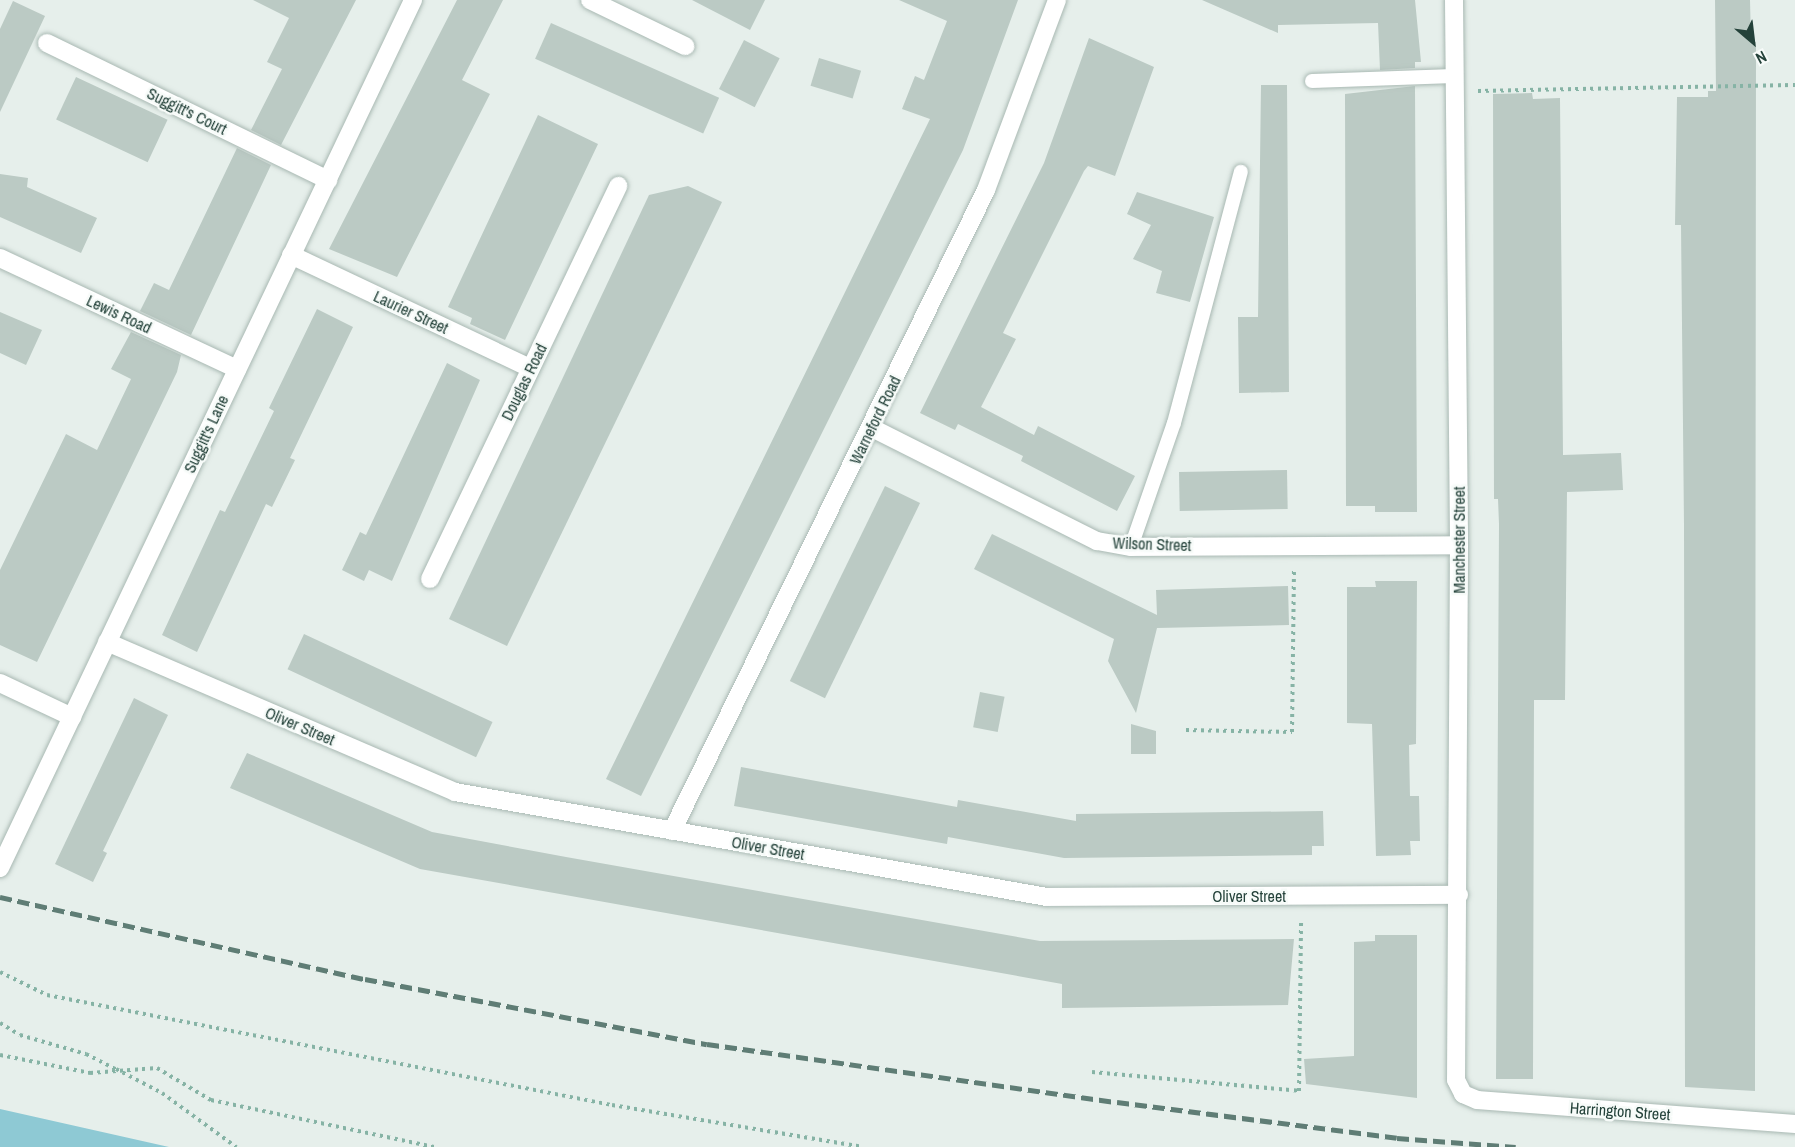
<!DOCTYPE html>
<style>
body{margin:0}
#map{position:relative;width:1795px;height:1147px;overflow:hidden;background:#e6efeb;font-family:"Archivo Narrow",sans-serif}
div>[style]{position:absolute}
.water>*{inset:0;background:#8ec9d4}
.building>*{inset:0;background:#bbcac4;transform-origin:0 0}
.path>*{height:4px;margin-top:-2px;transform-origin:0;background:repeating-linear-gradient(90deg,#86b3a5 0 3px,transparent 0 7.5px)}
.roads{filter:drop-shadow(0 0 2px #a8b8b2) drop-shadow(0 0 2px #a8b8b2)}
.service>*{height:14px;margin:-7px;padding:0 7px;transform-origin:7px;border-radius:7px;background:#fff}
.minor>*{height:18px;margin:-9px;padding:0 9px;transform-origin:9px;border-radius:9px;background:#fff}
.rail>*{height:4.5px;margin-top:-2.25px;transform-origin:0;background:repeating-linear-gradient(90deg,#5f7d75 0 12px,transparent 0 18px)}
span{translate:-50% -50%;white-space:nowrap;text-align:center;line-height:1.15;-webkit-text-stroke:5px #f7fbf9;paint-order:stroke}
.street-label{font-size:16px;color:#24423a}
.north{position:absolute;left:1723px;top:12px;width:60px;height:60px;-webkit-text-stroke:4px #f7fbf9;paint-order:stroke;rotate:152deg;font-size:16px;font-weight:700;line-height:24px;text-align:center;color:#24423a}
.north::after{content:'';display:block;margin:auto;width:21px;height:27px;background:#24423a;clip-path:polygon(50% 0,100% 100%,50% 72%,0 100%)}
</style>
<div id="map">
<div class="water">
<div style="clip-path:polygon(0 1109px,80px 1127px,169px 1147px,0 1147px)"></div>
</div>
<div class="building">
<div style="clip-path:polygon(253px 0,356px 0,281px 145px,251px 130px,282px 69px,267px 62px,289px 18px)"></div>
<div style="clip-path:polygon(457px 0,503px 0,462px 80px,490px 94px,397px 277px,329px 249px)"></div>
<div style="clip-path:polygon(692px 0,765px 0,750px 30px)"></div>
<div style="clip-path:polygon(899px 0,1018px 0,963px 150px,641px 796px,606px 779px,930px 119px,902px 109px,915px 76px,924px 80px,947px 21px)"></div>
<div style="clip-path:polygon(1202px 0,1415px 0,1421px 62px,1415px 62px,1415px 68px,1380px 70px,1378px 23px,1278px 25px,1278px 33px)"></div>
<div style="clip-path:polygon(1715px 0,1750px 0,1751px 42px,1756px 42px,1755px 1091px,1685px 1087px,1684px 526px,1681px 225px,1675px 225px,1677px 97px,1708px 97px,1708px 91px,1716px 91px)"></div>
<div style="clip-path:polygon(13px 1px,45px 16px,0 112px,0 29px)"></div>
<div style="left:551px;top:23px;width:184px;height:39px;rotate:24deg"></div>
<div style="clip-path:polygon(1089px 38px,1154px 67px,1115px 176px,1088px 166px,1084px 171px,1003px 333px,1016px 339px,981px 407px,1034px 435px,1038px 426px,1135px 476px,1117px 511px,1021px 461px,1023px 456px,958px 424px,955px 430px,920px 413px,1044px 163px)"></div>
<div style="left:744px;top:40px;width:40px;height:55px;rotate:27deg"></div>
<div style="left:819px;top:58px;width:44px;height:29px;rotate:17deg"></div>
<div style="left:76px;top:77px;width:101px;height:47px;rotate:25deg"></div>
<div style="clip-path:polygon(1261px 85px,1287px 85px,1289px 392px,1239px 393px,1238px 317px,1258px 317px)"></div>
<div style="clip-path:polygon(1415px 86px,1417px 512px,1375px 512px,1375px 506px,1346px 506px,1345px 94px)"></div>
<div style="clip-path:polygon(1532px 93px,1533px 99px,1560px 98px,1563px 455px,1621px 453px,1623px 490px,1567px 492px,1565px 700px,1534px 700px,1533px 1079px,1496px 1079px,1499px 524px,1498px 499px,1494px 499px,1493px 94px)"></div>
<div style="clip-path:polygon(538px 115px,598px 144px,505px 340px,470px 324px,472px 318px,448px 307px)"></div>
<div style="clip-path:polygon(237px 148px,271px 165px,191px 335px,140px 311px,154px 283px,169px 290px)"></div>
<div style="clip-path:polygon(0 174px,28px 178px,27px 187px,97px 218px,81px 253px,0 217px)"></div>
<div style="clip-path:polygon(688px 186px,722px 202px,507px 646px,449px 619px,649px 195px)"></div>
<div style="clip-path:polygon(1137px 192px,1214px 217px,1190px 302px,1156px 293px,1162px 271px,1133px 259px,1151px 225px,1127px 214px)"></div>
<div style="clip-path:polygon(317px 309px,353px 327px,290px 458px,295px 460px,272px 507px,266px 504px,197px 652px,162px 635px,220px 510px,225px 512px,274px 411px,269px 408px)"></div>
<div style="clip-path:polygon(0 312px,42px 330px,26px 365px,0 353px)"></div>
<div style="clip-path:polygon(131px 332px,181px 355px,177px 372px,37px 662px,0 645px,0 570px,66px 434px,97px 450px,131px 379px,111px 369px)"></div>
<div style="clip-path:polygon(447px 363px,480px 380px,392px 581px,369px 570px,364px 581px,342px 570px,360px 532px,366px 535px)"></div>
<div style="left:1287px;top:470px;width:39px;height:108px;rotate:89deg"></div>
<div style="left:885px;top:486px;width:39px;height:217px;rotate:26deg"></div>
<div style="clip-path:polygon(992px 534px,1157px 615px,1156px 590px,1288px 586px,1289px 625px,1157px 628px,1136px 713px,1108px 661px,1114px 639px,974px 569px)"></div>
<div style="clip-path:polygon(1375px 581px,1417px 581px,1416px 744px,1409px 745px,1410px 796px,1419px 796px,1420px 841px,1410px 841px,1411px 855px,1376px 856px,1372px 724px,1347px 723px,1347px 587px,1376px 587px)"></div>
<div style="left:304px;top:634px;width:208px;height:39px;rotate:25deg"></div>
<div style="left:980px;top:692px;width:25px;height:36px;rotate:11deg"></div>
<div style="clip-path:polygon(134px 698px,168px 715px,103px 851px,107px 853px,93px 882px,55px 864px)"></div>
<div style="clip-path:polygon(1131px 724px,1156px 731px,1156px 754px,1131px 754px)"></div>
<div style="clip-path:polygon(247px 753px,432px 832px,566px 857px,1040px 941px,1294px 939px,1288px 1005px,1062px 1008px,1062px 984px,420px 869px,230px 788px)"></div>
<div style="clip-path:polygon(741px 767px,957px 807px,958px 800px,1076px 821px,1076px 814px,1323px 811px,1324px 846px,1312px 846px,1312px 855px,1064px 858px,948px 837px,947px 844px,734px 806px)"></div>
<div style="clip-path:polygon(1375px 935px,1417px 935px,1417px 1098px,1306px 1084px,1304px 1059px,1354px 1056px,1354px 942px,1375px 941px)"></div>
</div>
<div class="path">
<div style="left:1478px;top:91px;width:317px;rotate:-1.1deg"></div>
<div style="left:1186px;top:730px;width:106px;rotate:1.1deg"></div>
<div style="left:1292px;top:732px;width:162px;rotate:-89.3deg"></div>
<div style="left:0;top:972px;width:52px;rotate:26.1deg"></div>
<div style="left:47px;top:995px;width:576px;rotate:11.02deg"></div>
<div style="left:612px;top:1105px;width:255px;rotate:9.5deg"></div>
<div style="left:0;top:1023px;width:23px;rotate:31deg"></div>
<div style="left:20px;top:1035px;width:69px;rotate:16.1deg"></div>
<div style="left:86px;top:1054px;width:34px;rotate:27deg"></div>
<div style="left:116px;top:1069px;width:52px;rotate:27.6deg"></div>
<div style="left:162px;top:1093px;width:92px;rotate:36.1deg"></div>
<div style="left:0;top:1055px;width:92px;rotate:11.3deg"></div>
<div style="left:90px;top:1073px;width:67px;rotate:-4.3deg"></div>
<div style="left:157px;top:1068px;width:63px;rotate:30.7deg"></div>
<div style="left:211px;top:1100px;width:228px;rotate:11.9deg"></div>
<div style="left:1092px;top:1072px;width:208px;rotate:5.2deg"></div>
<div style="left:1299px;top:1091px;width:170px;rotate:-89.3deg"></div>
</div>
<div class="roads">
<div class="service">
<div style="left:1312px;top:81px;width:142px;rotate:-2deg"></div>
<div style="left:1131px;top:547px;width:131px;rotate:-70.9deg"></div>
<div style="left:1174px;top:423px;width:260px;rotate:-75.1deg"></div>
</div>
<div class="minor">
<div style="left:590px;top:0;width:106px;rotate:25.8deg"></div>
<div style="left:1454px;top:0;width:545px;rotate:89.47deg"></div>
<div style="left:1459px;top:545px;width:535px;rotate:90.32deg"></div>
<div style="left:1456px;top:1080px;width:16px;rotate:63deg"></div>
<div style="left:1463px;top:1094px;width:15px;rotate:23deg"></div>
<div style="left:1477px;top:1100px;width:319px;rotate:4.3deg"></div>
<div style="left:47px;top:43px;width:313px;rotate:26deg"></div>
<div style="left:291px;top:255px;width:264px;rotate:25.3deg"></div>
<div style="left:0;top:258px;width:262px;rotate:25.1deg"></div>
<div style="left:872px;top:428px;width:252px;rotate:26.7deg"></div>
<div style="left:1097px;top:541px;width:35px;rotate:10deg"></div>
<div style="left:1131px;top:547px;width:328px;rotate:-0.3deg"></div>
<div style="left:430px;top:579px;width:436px;rotate:-64.4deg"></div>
<div style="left:107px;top:642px;width:379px;rotate:23.3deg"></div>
<div style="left:455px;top:792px;width:601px;rotate:10.06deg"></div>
<div style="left:1047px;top:897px;width:412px;rotate:-0.3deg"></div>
<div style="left:0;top:683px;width:80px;rotate:25.3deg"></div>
<div style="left:672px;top:831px;width:714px;rotate:-63.9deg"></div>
<div style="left:986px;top:190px;width:203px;rotate:-69.5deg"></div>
<div style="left:0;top:868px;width:961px;rotate:-64.55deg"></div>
</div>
</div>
<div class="rail">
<div style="left:0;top:897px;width:374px;rotate:12.7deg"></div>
<div style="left:365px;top:979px;width:348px;rotate:10.8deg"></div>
<div style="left:707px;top:1044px;width:414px;rotate:8.1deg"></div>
<div style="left:1117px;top:1102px;width:282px;rotate:7.3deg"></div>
<div style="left:1397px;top:1138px;width:119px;rotate:4.3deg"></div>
</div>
<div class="street-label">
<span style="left:187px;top:111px;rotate:26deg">Suggitt's Court</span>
<span style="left:411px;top:312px;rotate:25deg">Laurier Street</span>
<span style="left:119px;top:314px;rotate:25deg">Lewis Road</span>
<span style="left:524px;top:382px;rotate:-64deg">Douglas Road</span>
<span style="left:875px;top:420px;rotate:-64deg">Warneford Road</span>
<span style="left:206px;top:434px;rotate:-65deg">Suggitt's Lane</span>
<span style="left:1459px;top:540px;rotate:-90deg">Manchester Street</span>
<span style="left:1152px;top:544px;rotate:2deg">Wilson Street</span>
<span style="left:300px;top:726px;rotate:23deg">Oliver Street</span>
<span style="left:768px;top:848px;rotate:10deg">Oliver Street</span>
<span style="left:1249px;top:896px">Oliver Street</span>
<span style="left:1620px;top:1111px;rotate:4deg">Harrington Street</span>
</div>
<div class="north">N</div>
</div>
